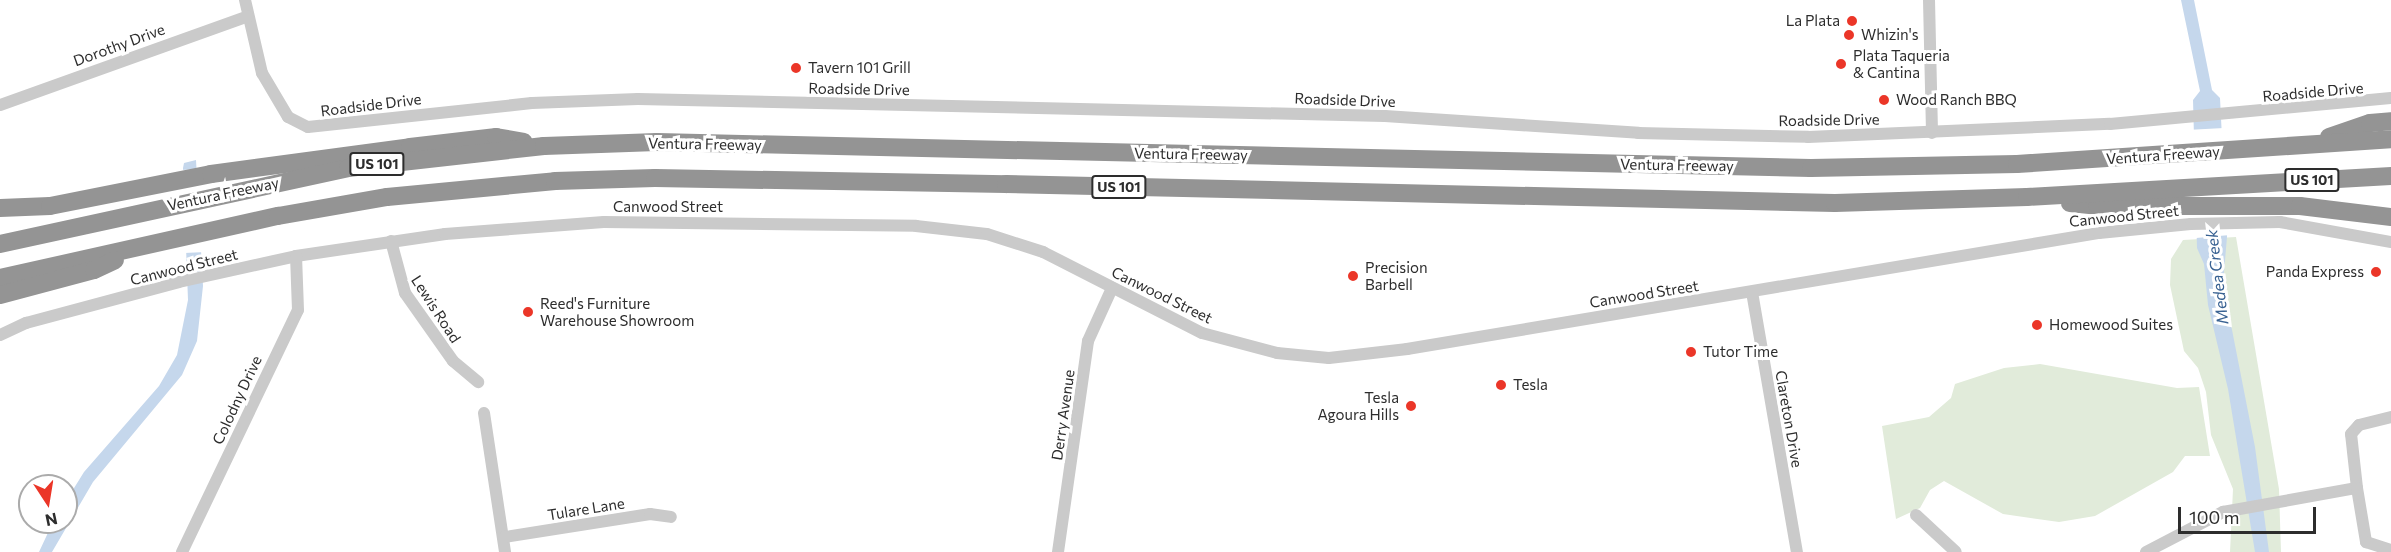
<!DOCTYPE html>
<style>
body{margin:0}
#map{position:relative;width:2391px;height:552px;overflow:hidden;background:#fff;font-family:Commissioner,sans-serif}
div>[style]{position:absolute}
.green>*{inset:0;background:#e1ebda}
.water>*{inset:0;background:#c5d7ec}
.pier>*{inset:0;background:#fff;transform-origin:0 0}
.minor>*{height:12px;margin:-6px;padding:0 6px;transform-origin:6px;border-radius:6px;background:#cacaca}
.highway>*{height:18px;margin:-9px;padding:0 9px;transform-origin:9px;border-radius:9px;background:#949494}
.dots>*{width:16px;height:16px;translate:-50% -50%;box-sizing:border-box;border:3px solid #fff;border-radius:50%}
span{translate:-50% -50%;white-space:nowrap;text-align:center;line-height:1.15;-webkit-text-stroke:6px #fff;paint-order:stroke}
.shield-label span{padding:2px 4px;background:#fff;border:2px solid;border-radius:4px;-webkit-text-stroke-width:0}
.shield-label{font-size:14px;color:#2d2d2d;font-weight:700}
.poi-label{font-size:15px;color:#2d2d2d}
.right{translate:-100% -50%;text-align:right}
.left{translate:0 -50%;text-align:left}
.street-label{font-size:15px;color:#2d2d2d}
.water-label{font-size:16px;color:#396292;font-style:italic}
.north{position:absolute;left:18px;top:474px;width:60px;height:60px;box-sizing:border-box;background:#fff;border:2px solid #ababab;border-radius:50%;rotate:168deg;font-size:16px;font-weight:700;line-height:24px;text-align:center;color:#2d2d2d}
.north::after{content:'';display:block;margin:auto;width:21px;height:27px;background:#eb3628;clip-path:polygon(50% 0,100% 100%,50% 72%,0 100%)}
.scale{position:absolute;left:2178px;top:507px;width:138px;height:27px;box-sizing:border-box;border:3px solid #2d2d2d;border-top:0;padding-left:8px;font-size:18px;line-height:21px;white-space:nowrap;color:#2d2d2d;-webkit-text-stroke:4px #fff;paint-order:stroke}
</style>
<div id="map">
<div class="green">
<div style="clip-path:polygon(2236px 237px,2279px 489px,2281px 552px,2230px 552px,2233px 489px,2211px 435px,2206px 392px,2198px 368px,2184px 351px,2170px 285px,2171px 259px,2183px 240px)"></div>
<div style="clip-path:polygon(2040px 364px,2177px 388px,2199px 387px,2210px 456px,2185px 456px,2173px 472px,2095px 516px,2059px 522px,2003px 514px,1944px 481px,1930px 490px,1920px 508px,1896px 519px,1882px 426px,1929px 417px,1951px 398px,1955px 384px,2004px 368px)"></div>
</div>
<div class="water">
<div style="clip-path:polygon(2181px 0,2194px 0,2212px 90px,2220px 98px,2227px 237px,2223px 284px,2255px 447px,2269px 552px,2255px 552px,2228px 389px,2208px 305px,2204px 264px,2197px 248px,2193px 100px,2200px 91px)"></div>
<div style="clip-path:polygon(196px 160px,203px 286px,197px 341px,182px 375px,93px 482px,52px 552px,39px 552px,53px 522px,66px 522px,66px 501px,84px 472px,159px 386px,177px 355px,188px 300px,183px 168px,184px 163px)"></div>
</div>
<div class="pier">
<div style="left:2224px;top:128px;width:82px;height:33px;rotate:87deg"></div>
<div style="left:201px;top:169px;width:83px;height:21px;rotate:87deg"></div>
<div style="left:2228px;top:212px;width:23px;height:37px;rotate:85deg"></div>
</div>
<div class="minor">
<div style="left:245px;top:0;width:75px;rotate:76.9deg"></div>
<div style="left:262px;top:73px;width:51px;rotate:59.4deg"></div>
<div style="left:288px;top:117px;width:22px;rotate:27deg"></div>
<div style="left:308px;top:127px;width:225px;rotate:-6.1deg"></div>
<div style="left:532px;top:103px;width:106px;rotate:-2.2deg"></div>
<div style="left:638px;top:99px;width:747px;rotate:1.3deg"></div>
<div style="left:1385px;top:116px;width:254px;rotate:3.8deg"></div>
<div style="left:1638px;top:133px;width:170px;rotate:1.3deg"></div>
<div style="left:1808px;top:137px;width:302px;rotate:-2.5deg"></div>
<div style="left:2110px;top:124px;width:282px;rotate:-5.3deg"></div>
<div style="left:1929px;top:0;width:133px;rotate:88.7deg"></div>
<div style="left:0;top:105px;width:263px;rotate:-19.7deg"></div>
<div style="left:391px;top:241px;width:54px;rotate:74.9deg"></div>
<div style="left:405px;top:293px;width:83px;rotate:54.8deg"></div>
<div style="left:453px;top:361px;width:33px;rotate:40deg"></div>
<div style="left:1752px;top:292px;width:264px;rotate:80.2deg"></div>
<div style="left:0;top:335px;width:29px;rotate:-25deg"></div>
<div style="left:26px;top:323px;width:158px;rotate:-15deg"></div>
<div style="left:179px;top:282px;width:120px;rotate:-12.5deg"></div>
<div style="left:296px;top:256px;width:151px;rotate:-8.4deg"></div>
<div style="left:445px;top:234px;width:159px;rotate:-4.3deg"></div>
<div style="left:604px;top:222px;width:312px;rotate:0.7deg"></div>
<div style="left:916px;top:226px;width:71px;rotate:6.4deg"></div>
<div style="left:987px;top:234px;width:59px;rotate:17.8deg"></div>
<div style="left:1043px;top:252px;width:178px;rotate:27deg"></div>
<div style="left:1202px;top:333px;width:78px;rotate:14.9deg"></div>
<div style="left:1277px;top:353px;width:52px;rotate:5.5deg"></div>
<div style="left:1329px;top:358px;width:79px;rotate:-6.6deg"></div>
<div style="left:1407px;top:349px;width:702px;rotate:-9.52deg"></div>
<div style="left:2099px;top:233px;width:92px;rotate:-5.6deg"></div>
<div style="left:2191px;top:224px;width:89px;rotate:-1.3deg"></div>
<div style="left:2280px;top:222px;width:113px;rotate:10.2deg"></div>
<div style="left:484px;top:413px;width:141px;rotate:81.4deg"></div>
<div style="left:2357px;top:488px;width:54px;rotate:-96.3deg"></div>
<div style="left:2351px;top:434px;width:12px;rotate:-48deg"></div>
<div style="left:2359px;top:425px;width:33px;rotate:-14deg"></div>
<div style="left:1916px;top:515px;width:54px;rotate:42.8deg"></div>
<div style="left:505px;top:537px;width:147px;rotate:-9deg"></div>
<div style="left:650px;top:514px;width:21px;rotate:8deg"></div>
<div style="left:182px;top:552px;width:268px;rotate:-64.4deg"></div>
<div style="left:298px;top:310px;width:54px;rotate:-92.1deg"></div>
<div style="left:1058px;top:552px;width:213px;rotate:-81.9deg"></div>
<div style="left:1088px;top:341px;width:58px;rotate:-65.6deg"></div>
<div style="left:2146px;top:552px;width:87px;rotate:-27.5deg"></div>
<div style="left:2223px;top:512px;width:136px;rotate:-10.2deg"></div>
<div style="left:2357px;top:488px;width:55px;rotate:80.5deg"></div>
<div style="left:2366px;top:542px;width:26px;rotate:18deg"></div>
</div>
<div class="highway">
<div style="left:2329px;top:137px;width:43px;rotate:-18.9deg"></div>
<div style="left:2370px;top:123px;width:21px;rotate:-5deg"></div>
<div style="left:2070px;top:203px;width:27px;rotate:6deg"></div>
<div style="left:2097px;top:206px;width:203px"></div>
<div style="left:2300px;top:206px;width:92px;rotate:6.9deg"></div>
<div style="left:0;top:208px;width:50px;rotate:-2.3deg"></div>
<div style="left:50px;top:206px;width:164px;rotate:-11.2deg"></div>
<div style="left:211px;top:174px;width:201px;rotate:-7.7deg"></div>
<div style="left:410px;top:147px;width:87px;rotate:-6.6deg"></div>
<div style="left:496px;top:137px;width:28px;rotate:10deg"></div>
<div style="left:0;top:244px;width:356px;rotate:-12.3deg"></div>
<div style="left:348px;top:168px;width:197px;rotate:-6.4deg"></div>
<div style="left:544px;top:146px;width:113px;rotate:-2deg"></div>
<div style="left:657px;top:142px;width:1154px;rotate:1.29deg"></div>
<div style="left:1811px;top:168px;width:206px;rotate:-1.1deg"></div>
<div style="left:2017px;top:164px;width:375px;rotate:-3.8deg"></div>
<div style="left:0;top:278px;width:285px;rotate:-12.6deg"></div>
<div style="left:278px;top:216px;width:111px;rotate:-9.9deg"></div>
<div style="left:387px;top:197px;width:169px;rotate:-5.4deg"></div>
<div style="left:555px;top:181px;width:100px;rotate:-1.7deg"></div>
<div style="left:655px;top:178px;width:351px;rotate:1deg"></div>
<div style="left:1006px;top:184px;width:829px;rotate:1.31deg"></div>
<div style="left:1835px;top:203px;width:192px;rotate:-1.8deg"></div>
<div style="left:2027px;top:197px;width:365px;rotate:-3.3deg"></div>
<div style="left:0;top:295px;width:97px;rotate:-14.9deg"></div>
<div style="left:94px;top:270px;width:23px;rotate:-25deg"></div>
</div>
<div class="dots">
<div style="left:1852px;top:21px;background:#eb3628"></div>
<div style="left:1849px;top:35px;background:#eb3628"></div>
<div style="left:1841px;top:64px;background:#eb3628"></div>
<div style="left:796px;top:68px;background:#eb3628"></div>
<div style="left:1884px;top:100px;background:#eb3628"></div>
<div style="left:2376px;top:272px;background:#eb3628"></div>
<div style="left:1353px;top:276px;background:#eb3628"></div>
<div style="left:528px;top:312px;background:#eb3628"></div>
<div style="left:2037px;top:325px;background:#eb3628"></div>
<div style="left:1691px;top:352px;background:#eb3628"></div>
<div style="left:1501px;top:385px;background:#eb3628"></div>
<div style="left:1411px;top:406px;background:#eb3628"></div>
</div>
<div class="shield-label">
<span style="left:377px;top:164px">US 101</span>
<span style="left:2312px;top:180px">US 101</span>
<span style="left:1119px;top:187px">US 101</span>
</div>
<div class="poi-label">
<span class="right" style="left:1840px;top:21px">La Plata</span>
<span class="left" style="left:1861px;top:35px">Whizin's</span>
<span class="left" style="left:1853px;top:64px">Plata Taqueria<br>&amp; Cantina</span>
<span class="left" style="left:808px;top:68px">Tavern 101 Grill</span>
<span class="left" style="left:1896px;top:100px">Wood Ranch BBQ</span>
<span class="left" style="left:1365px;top:276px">Precision<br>Barbell</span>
<span class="right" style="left:2364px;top:272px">Panda Express</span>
<span class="left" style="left:540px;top:312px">Reed's Furniture<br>Warehouse Showroom</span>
<span class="left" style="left:2049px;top:325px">Homewood Suites</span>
<span class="left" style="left:1703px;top:352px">Tutor Time</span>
<span class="left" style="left:1513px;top:385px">Tesla</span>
<span class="right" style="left:1399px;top:406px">Tesla<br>Agoura Hills</span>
</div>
<div class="street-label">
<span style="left:119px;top:45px;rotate:-20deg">Dorothy Drive</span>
<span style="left:859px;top:89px;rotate:1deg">Roadside Drive</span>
<span style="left:2313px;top:92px;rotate:-5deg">Roadside Drive</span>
<span style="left:1345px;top:100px;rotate:2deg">Roadside Drive</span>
<span style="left:371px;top:105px;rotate:-7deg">Roadside Drive</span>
<span style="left:1829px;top:120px;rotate:-1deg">Roadside Drive</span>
<span style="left:705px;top:144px;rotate:1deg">Ventura Freeway</span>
<span style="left:1191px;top:154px;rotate:1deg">Ventura Freeway</span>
<span style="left:2163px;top:155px;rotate:-4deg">Ventura Freeway</span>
<span style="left:1677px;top:165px;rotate:1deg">Ventura Freeway</span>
<span style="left:223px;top:194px;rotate:-12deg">Ventura Freeway</span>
<span style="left:668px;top:207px">Canwood Street</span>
<span style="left:2124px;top:216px;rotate:-6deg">Canwood Street</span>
<span style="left:184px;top:267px;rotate:-14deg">Canwood Street</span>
<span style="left:1644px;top:294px;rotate:-9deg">Canwood Street</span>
<span style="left:1162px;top:295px;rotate:26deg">Canwood Street</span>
<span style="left:436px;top:309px;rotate:57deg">Lewis Road</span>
<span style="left:237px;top:400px;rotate:-65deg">Colodny Drive</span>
<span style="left:1063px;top:415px;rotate:-82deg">Derry Avenue</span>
<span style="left:1789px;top:419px;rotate:80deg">Clareton Drive</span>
<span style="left:586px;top:509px;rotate:-9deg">Tulare Lane</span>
</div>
<div class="water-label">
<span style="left:2217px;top:277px;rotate:-97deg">Medea Creek</span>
</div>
<div class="north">N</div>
<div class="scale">100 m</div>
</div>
